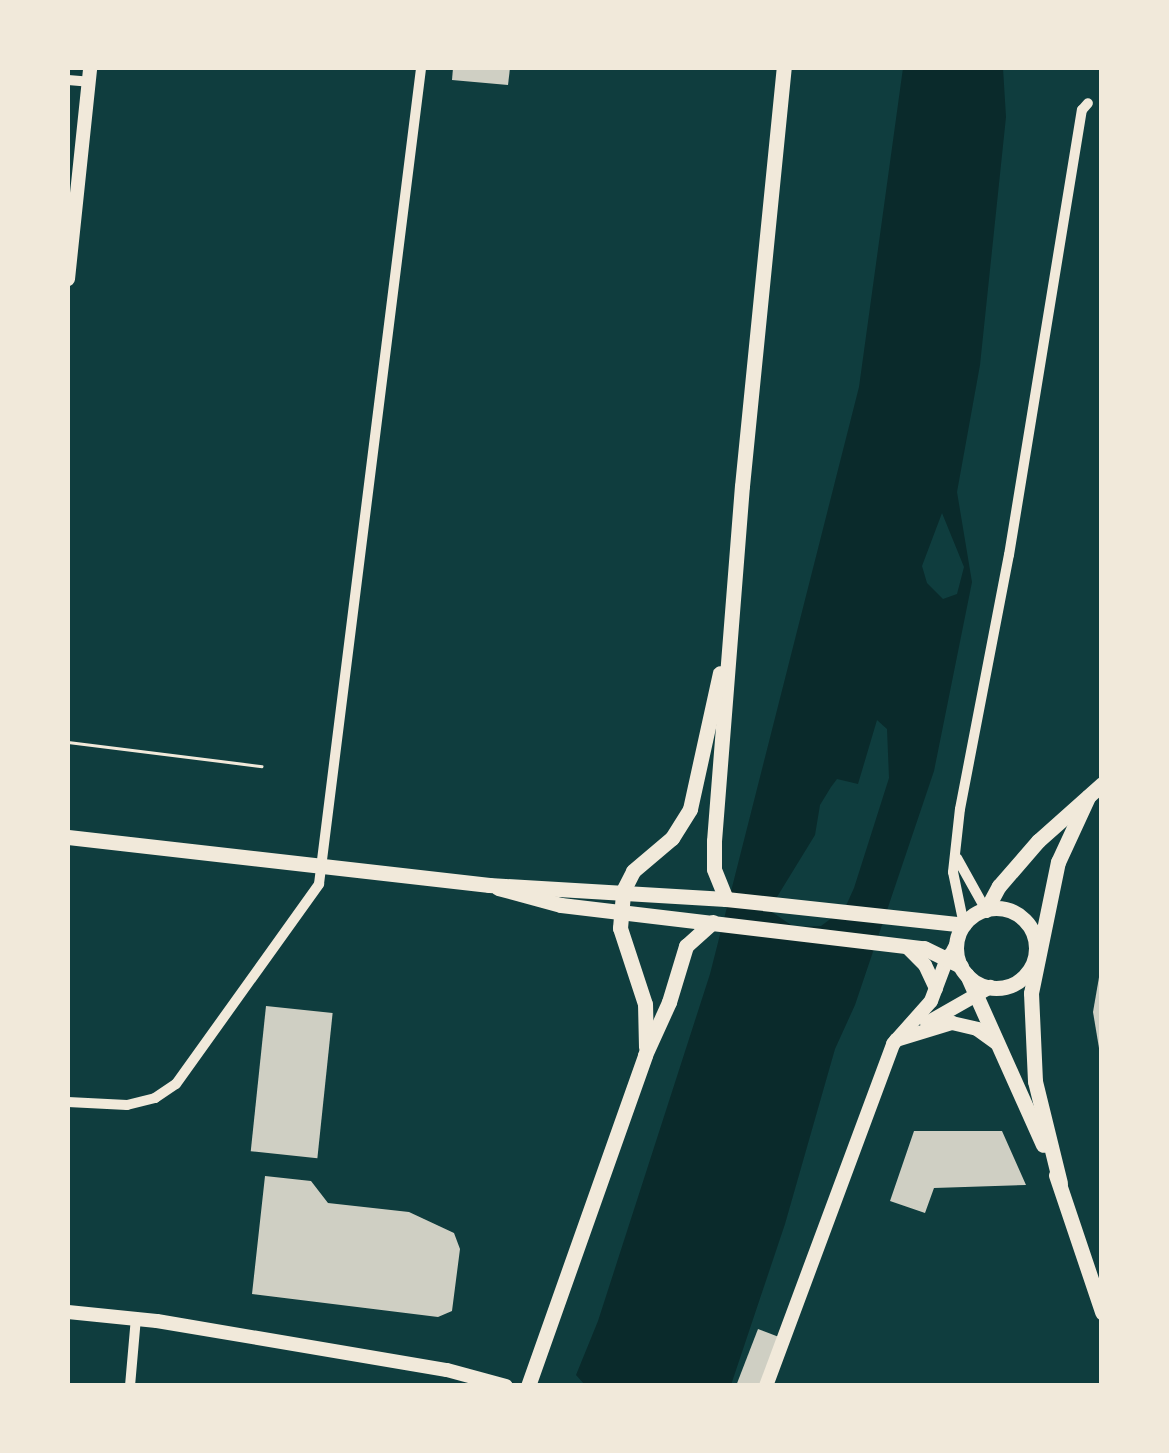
<!DOCTYPE html>
<style>
body{margin:0}
#map{position:relative;width:1169px;height:1453px;overflow:hidden;background:#0f3d3e;font-family:Manrope,sans-serif}
div>[style]{position:absolute}
.water>*{inset:0;background:#0a2a2b}
.building>*{inset:0;background:#cfcfc3;transform-origin:0 0}
.path>*{height:2.5px;margin:-1.25px;padding:0 1.25px;transform-origin:1.25px;border-radius:1.25px;background:#f1e9da}
.minor>*{height:10px;margin:-5px;padding:0 5px;transform-origin:5px;border-radius:5px;background:#f1e9da}
.tertiary>*{height:14px;margin:-7px;padding:0 7px;transform-origin:7px;border-radius:7px;background:#f1e9da}
.secondary>*{height:15px;margin:-7.5px;padding:0 7.5px;transform-origin:7.5px;border-radius:7.5px;background:#f1e9da}
.secondary>.ring{margin:-7.5px;padding:0;box-sizing:content-box;background:none;border:15px solid #f1e9da;border-radius:50%}
span{translate:-50% -50%;white-space:nowrap;text-align:center;line-height:1.15;-webkit-text-stroke:8px #f1e9da;paint-order:stroke}
.frame{position:absolute;inset:0;border:70px solid #f1e9da;pointer-events:none}
</style>
<div id="map">
<div class="water">
<div style="clip-path:polygon(evenodd,903px 68px,1003px 68px,1006px 117px,980px 365px,957px 492px,972px 582px,934px 771px,855px 1005px,835px 1049px,785px 1224px,731px 1385px,585px 1385px,576px 1375px,598px 1321px,710px 974px,859px 387px,903px 68px,942px 513px,964px 567px,957px 594px,943px 599px,927px 583px,922px 566px,942px 513px,903px 68px,877px 720px,887px 729px,889px 778px,854px 888px,845px 908px,821px 926px,794px 927px,769px 910px,815px 835px,820px 805px,831px 787px,837px 779px,858px 784px,877px 720px)"></div>
</div>
<div class="building">
<div style="clip-path:polygon(453px 68px,510px 68px,508px 85px,452px 80px)"></div>
<div style="clip-path:polygon(1102px 960px,1102px 1053px,1100px 1054px,1093px 1012px)"></div>
<div style="left:266px;top:1006px;width:67px;height:146px;rotate:6deg"></div>
<div style="clip-path:polygon(914px 1131px,1002px 1131px,1026px 1185px,934px 1188px,925px 1213px,890px 1201px)"></div>
<div style="clip-path:polygon(265px 1176px,311px 1181px,328px 1203px,409px 1212px,454px 1233px,460px 1249px,452px 1311px,438px 1317px,252px 1294px)"></div>
<div style="clip-path:polygon(758px 1329px,779px 1337px,760px 1386px,736px 1386px)"></div>
</div>
<div class="path">
<div style="left:68px;top:742px;width:195px;rotate:7.1deg"></div>
</div>
<div class="minor">
<div style="left:68px;top:80px;width:21px;rotate:5deg"></div>
<div style="left:957px;top:858px;width:60px;rotate:60.9deg"></div>
<div style="left:964px;top:925px;width:54px;rotate:-101.7deg"></div>
<div style="left:953px;top:872px;width:63px;rotate:-83.7deg"></div>
<div style="left:960px;top:809px;width:259px;rotate:-79.1deg"></div>
<div style="left:1009px;top:555px;width:451px;rotate:-80.7deg"></div>
<div style="left:1082px;top:110px;width:9px;rotate:-49deg"></div>
<div style="left:948px;top:956px;width:21px;rotate:-62deg"></div>
<div style="left:68px;top:1102px;width:59px;rotate:2.9deg"></div>
<div style="left:127px;top:1105px;width:29px;rotate:-14deg"></div>
<div style="left:155px;top:1098px;width:25px;rotate:-34deg"></div>
<div style="left:176px;top:1084px;width:246px;rotate:-54.4deg"></div>
<div style="left:319px;top:884px;width:822px;rotate:-82.87deg"></div>
<div style="left:130px;top:1386px;width:69px;rotate:-85deg"></div>
</div>
<div class="tertiary">
<div style="left:68px;top:279px;width:212px;rotate:-84deg"></div>
<div style="left:908px;top:948px;width:24px;rotate:45deg"></div>
<div style="left:925px;top:965px;width:26px;rotate:65deg"></div>
<div style="left:927px;top:1023px;width:73px;rotate:-29.7deg"></div>
<div style="left:896px;top:1040px;width:59px;rotate:-16.9deg"></div>
<div style="left:952px;top:1023px;width:26px;rotate:13deg"></div>
<div style="left:977px;top:1029px;width:24px;rotate:36deg"></div>
<div style="left:68px;top:1312px;width:89px;rotate:5.8deg"></div>
<div style="left:157px;top:1321px;width:294px;rotate:9.6deg"></div>
<div style="left:447px;top:1370px;width:61px;rotate:15.2deg"></div>
<div style="left:766px;top:1386px;width:365px;rotate:-69.6deg"></div>
<div style="left:893px;top:1044px;width:57px;rotate:-48.5deg"></div>
<div style="left:931px;top:1001px;width:48px;rotate:-69.3deg"></div>
</div>
<div class="secondary">
<div style="left:68px;top:837px;width:424px;rotate:6.5deg"></div>
<div style="left:489px;top:885px;width:237px;rotate:3.4deg"></div>
<div style="left:726px;top:899px;width:239px;rotate:6.2deg"></div>
<div style="left:498px;top:888px;width:65px;rotate:15.1deg"></div>
<div style="left:561px;top:905px;width:366px;rotate:6.8deg"></div>
<div style="left:924px;top:948px;width:41px;rotate:25.9deg"></div>
<div style="left:726px;top:899px;width:32px;rotate:-112deg"></div>
<div style="left:714px;top:869px;width:28px;rotate:-90deg"></div>
<div style="left:714px;top:841px;width:356px;rotate:-85.5deg"></div>
<div style="left:742px;top:486px;width:420px;rotate:-84.3deg"></div>
<div class="ring" style="left:956px;top:908px;width:65px;height:65px"></div>
<div style="left:986px;top:910px;width:27px;rotate:-62deg"></div>
<div style="left:999px;top:886px;width:60px;rotate:-49.1deg"></div>
<div style="left:1038px;top:841px;width:86px;rotate:-41.7deg"></div>
<div style="left:967px;top:975px;width:186px;rotate:65.9deg"></div>
<div style="left:646px;top:1047px;width:43px;rotate:-91.3deg"></div>
<div style="left:645px;top:1004px;width:80px;rotate:-108.2deg"></div>
<div style="left:620px;top:928px;width:37px;rotate:-85deg"></div>
<div style="left:623px;top:891px;width:22px;rotate:-63deg"></div>
<div style="left:633px;top:871px;width:51px;rotate:-40.2deg"></div>
<div style="left:672px;top:838px;width:34px;rotate:-58deg"></div>
<div style="left:690px;top:809px;width:139px;rotate:-77.6deg"></div>
<div style="left:1056px;top:1175px;width:145px;rotate:71.4deg"></div>
<div style="left:1060px;top:1183px;width:105px;rotate:-103.8deg"></div>
<div style="left:1035px;top:1081px;width:88px;rotate:-92.6deg"></div>
<div style="left:1031px;top:993px;width:134px;rotate:-78.4deg"></div>
<div style="left:1058px;top:862px;width:72px;rotate:-65.2deg"></div>
<div style="left:528px;top:1386px;width:351px;rotate:-70.5deg"></div>
<div style="left:645px;top:1055px;width:58px;rotate:-65.6deg"></div>
<div style="left:669px;top:1002px;width:59px;rotate:-73.1deg"></div>
<div style="left:686px;top:946px;width:36px;rotate:-42deg"></div>
</div>
<div class="frame"></div>
</div>
